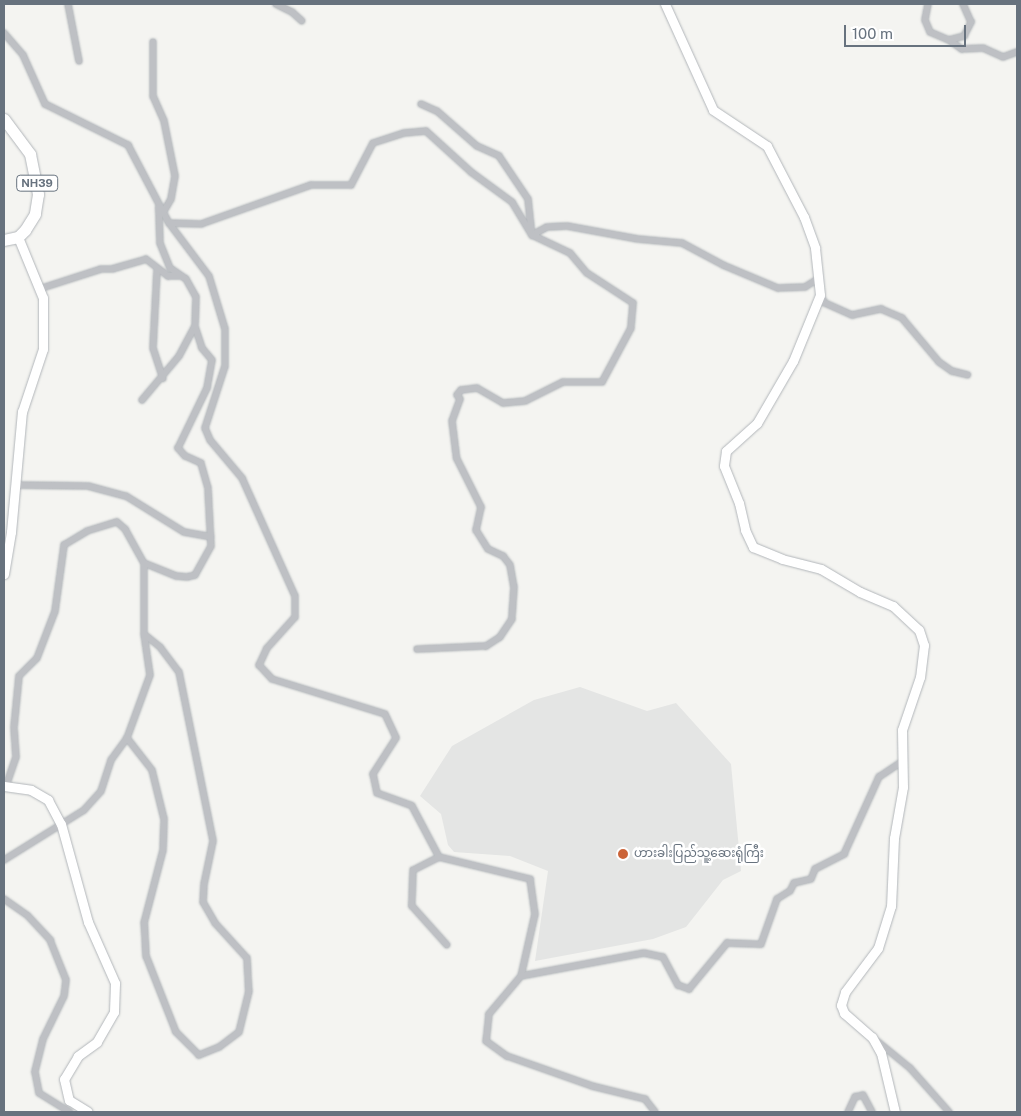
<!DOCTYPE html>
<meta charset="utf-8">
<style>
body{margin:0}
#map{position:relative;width:1021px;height:1116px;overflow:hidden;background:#f4f4f1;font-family:"Public Sans","Noto Sans Myanmar",sans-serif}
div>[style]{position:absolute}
.built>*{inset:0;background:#e4e5e4}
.roads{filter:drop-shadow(0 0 1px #b2b6ba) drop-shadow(0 0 1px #b2b6ba)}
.street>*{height:6px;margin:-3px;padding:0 3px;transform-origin:3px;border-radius:3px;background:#bec0c4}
.secondary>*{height:9px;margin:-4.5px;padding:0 4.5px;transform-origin:4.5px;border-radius:4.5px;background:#fff}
.highway>*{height:11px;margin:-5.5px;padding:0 5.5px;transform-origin:5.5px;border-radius:5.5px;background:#fff}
.dots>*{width:14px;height:14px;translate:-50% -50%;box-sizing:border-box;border:2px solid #fff;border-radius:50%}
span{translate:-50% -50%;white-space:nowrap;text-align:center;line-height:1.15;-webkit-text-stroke:5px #fff;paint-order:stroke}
.shield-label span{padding:1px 4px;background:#fff;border:1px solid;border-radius:4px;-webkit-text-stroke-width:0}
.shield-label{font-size:11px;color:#67727e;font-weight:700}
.poi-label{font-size:12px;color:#67727e}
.left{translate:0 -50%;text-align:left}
.frame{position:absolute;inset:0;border:5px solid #67727e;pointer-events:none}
.scale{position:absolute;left:844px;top:25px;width:122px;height:22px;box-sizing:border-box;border:2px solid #67727e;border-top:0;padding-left:6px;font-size:15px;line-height:18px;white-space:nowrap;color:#67727e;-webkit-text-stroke:4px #fff;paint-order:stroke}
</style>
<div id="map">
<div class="built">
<div style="clip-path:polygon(580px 687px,647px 711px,676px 703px,731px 764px,741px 871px,723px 880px,686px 927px,653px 939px,535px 961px,548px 871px,510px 856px,454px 852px,448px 845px,441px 814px,420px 796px,452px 746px,534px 700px)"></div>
</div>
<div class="roads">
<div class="street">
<div style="left:68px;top:4px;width:58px;rotate:79.1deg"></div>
<div style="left:276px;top:4px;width:18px;rotate:27deg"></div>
<div style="left:292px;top:12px;width:13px;rotate:42deg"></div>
<div style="left:928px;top:4px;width:16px;rotate:101deg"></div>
<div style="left:925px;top:20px;width:13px;rotate:67deg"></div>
<div style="left:930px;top:32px;width:21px;rotate:23deg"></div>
<div style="left:949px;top:40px;width:16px;rotate:-15deg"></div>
<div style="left:964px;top:36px;width:16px;rotate:-63deg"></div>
<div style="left:971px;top:22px;width:20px;rotate:-114deg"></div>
<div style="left:4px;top:33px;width:29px;rotate:49deg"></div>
<div style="left:23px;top:55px;width:54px;rotate:65.8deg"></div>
<div style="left:45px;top:104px;width:93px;rotate:26.3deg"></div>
<div style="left:128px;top:145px;width:88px;rotate:62.3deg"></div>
<div style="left:169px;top:223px;width:66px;rotate:53deg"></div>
<div style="left:209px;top:276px;width:55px;rotate:73.2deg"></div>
<div style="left:225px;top:329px;width:37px;rotate:90deg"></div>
<div style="left:225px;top:366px;width:65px;rotate:107.9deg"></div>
<div style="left:205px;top:428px;width:13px;rotate:67deg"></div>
<div style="left:210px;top:440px;width:50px;rotate:49.9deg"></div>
<div style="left:242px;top:478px;width:129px;rotate:65.8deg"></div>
<div style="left:295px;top:596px;width:21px;rotate:90deg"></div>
<div style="left:295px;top:617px;width:42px;rotate:132.1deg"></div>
<div style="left:267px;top:648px;width:19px;rotate:115deg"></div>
<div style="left:259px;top:665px;width:19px;rotate:47deg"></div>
<div style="left:272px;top:679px;width:118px;rotate:17.2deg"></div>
<div style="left:385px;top:714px;width:26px;rotate:65deg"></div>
<div style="left:396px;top:738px;width:43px;rotate:122.6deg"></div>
<div style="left:373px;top:774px;width:19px;rotate:78deg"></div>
<div style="left:377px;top:793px;width:37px;rotate:20deg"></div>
<div style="left:412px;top:806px;width:58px;rotate:62.1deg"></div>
<div style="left:439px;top:857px;width:94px;rotate:13.6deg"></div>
<div style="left:530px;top:879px;width:35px;rotate:82deg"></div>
<div style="left:535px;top:914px;width:64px;rotate:102.7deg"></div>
<div style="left:521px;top:976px;width:50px;rotate:130.1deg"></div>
<div style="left:489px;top:1014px;width:27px;rotate:96deg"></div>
<div style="left:486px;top:1041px;width:26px;rotate:36deg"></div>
<div style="left:507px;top:1056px;width:90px;rotate:19.4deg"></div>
<div style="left:592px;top:1086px;width:55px;rotate:13.8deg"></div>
<div style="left:645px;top:1099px;width:16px;rotate:52deg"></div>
<div style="left:949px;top:40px;width:16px;rotate:35deg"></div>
<div style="left:962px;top:49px;width:21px;rotate:-3deg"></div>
<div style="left:983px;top:48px;width:22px;rotate:24deg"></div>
<div style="left:1003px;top:57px;width:15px;rotate:-20deg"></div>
<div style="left:153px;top:42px;width:54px;rotate:90deg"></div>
<div style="left:153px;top:96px;width:27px;rotate:66deg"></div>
<div style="left:164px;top:121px;width:56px;rotate:78.7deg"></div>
<div style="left:175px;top:176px;width:23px;rotate:100deg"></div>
<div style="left:171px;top:199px;width:16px;rotate:120deg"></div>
<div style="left:421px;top:104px;width:17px;rotate:24deg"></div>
<div style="left:437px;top:111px;width:53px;rotate:41.2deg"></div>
<div style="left:477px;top:146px;width:24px;rotate:24deg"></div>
<div style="left:499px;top:156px;width:52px;rotate:56deg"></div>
<div style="left:528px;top:199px;width:36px;rotate:84deg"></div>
<div style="left:532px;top:235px;width:17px;rotate:-28deg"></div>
<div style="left:547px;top:227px;width:20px;rotate:-3deg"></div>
<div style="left:567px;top:226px;width:72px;rotate:10.4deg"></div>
<div style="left:638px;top:239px;width:44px;rotate:5.2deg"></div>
<div style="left:682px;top:243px;width:47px;rotate:28.2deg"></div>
<div style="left:723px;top:265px;width:60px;rotate:22.7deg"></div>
<div style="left:778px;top:288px;width:27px;rotate:-2deg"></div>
<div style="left:805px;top:287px;width:15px;rotate:-32deg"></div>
<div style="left:169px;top:223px;width:32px;rotate:2deg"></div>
<div style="left:201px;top:224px;width:117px;rotate:-19.5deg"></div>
<div style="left:311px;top:185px;width:40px"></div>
<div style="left:351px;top:185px;width:47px;rotate:-62.4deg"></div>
<div style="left:373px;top:143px;width:33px;rotate:-18deg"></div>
<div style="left:404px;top:133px;width:22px;rotate:-5deg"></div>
<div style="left:426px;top:131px;width:61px;rotate:42.3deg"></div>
<div style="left:471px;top:172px;width:51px;rotate:36.2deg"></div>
<div style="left:512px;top:202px;width:39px;rotate:59deg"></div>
<div style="left:532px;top:235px;width:42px;rotate:25.3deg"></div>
<div style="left:570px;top:253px;width:26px;rotate:50deg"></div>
<div style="left:587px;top:273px;width:55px;rotate:33.1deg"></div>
<div style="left:633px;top:303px;width:25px;rotate:95deg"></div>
<div style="left:631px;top:328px;width:61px;rotate:118.2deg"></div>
<div style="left:602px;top:382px;width:39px;rotate:180deg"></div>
<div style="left:563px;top:382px;width:42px;rotate:153.4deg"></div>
<div style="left:525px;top:401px;width:22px;rotate:175deg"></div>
<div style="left:503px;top:403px;width:30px;rotate:-150deg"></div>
<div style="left:477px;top:388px;width:16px;rotate:173deg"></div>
<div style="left:461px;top:390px;width:6px;rotate:129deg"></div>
<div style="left:457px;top:395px;width:5px;rotate:53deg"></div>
<div style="left:460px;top:399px;width:23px;rotate:110deg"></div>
<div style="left:452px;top:421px;width:38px;rotate:83deg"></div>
<div style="left:457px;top:459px;width:54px;rotate:63.4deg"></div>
<div style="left:481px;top:507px;width:24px;rotate:102deg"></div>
<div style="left:476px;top:530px;width:22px;rotate:58deg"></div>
<div style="left:488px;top:549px;width:17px;rotate:25deg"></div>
<div style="left:503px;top:556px;width:11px;rotate:52deg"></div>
<div style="left:510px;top:565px;width:22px;rotate:80deg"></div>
<div style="left:514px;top:587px;width:32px;rotate:94deg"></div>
<div style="left:512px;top:619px;width:22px;rotate:124deg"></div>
<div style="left:500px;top:637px;width:17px;rotate:147deg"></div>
<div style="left:486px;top:646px;width:69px;rotate:177.5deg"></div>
<div style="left:157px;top:271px;width:77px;rotate:93deg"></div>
<div style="left:153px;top:348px;width:32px;rotate:72deg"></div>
<div style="left:39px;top:289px;width:65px;rotate:-17.9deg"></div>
<div style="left:101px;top:269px;width:11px"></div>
<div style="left:112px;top:269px;width:35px;rotate:-16deg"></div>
<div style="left:146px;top:259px;width:28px;rotate:38deg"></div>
<div style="left:168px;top:276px;width:13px"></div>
<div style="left:820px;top:295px;width:9px;rotate:58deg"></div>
<div style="left:825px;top:303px;width:30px;rotate:24deg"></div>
<div style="left:852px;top:315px;width:30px;rotate:-12deg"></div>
<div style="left:881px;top:309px;width:23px;rotate:23deg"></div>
<div style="left:902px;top:318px;width:57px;rotate:49.9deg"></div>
<div style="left:939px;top:362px;width:16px;rotate:35deg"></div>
<div style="left:952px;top:371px;width:16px;rotate:14deg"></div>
<div style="left:142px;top:400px;width:57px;rotate:-49.9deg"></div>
<div style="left:179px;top:356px;width:34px;rotate:-62deg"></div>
<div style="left:16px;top:485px;width:72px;rotate:0.8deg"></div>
<div style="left:88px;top:486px;width:39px;rotate:15deg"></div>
<div style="left:126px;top:496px;width:68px;rotate:31.8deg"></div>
<div style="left:184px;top:532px;width:27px;rotate:10deg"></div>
<div style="left:144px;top:563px;width:71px;rotate:90deg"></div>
<div style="left:6px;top:786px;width:31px;rotate:-71deg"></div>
<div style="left:16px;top:757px;width:30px;rotate:-94deg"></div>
<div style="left:14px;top:727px;width:51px;rotate:-84.4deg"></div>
<div style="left:19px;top:676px;width:25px;rotate:-45deg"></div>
<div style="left:37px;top:658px;width:50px;rotate:-69deg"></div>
<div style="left:55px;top:611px;width:67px;rotate:-82.2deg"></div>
<div style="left:64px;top:545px;width:27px;rotate:-31deg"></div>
<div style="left:87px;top:531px;width:31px;rotate:-17deg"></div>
<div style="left:117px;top:522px;width:11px;rotate:41deg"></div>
<div style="left:125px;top:529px;width:39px;rotate:61deg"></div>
<div style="left:144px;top:563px;width:35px;rotate:22deg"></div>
<div style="left:177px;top:576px;width:10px;rotate:6deg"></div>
<div style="left:187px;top:577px;width:8px;rotate:-14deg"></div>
<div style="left:195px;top:575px;width:33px;rotate:-61deg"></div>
<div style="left:211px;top:546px;width:58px;rotate:-93deg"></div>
<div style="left:208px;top:488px;width:26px;rotate:-106deg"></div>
<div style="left:201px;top:463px;width:17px;rotate:-156deg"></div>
<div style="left:185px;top:456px;width:11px;rotate:-131deg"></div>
<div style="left:178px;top:448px;width:67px;rotate:-64.2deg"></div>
<div style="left:207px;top:388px;width:28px;rotate:-80deg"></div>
<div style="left:212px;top:360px;width:16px;rotate:-130deg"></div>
<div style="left:202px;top:348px;width:23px;rotate:-108deg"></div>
<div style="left:195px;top:326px;width:29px;rotate:-88deg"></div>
<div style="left:196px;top:297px;width:21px;rotate:-119deg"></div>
<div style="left:186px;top:279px;width:19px;rotate:-145deg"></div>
<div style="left:170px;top:268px;width:27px;rotate:-112deg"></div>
<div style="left:160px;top:243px;width:36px;rotate:-92deg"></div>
<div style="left:439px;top:857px;width:29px;rotate:153deg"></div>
<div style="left:413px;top:870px;width:36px;rotate:92deg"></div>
<div style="left:412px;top:906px;width:52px;rotate:48.1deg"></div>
<div style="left:4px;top:860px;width:94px;rotate:-32deg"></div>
<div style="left:84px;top:810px;width:25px;rotate:-48deg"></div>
<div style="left:101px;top:791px;width:33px;rotate:-72deg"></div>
<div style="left:111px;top:760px;width:27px;rotate:-54deg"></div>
<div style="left:127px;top:738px;width:67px;rotate:-69.9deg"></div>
<div style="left:150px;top:675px;width:41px;rotate:-98.3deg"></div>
<div style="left:144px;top:634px;width:21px;rotate:39deg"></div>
<div style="left:160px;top:647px;width:31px;rotate:53deg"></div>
<div style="left:179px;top:672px;width:172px;rotate:78.6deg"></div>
<div style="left:213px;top:841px;width:44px;rotate:101.8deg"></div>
<div style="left:204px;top:884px;width:18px;rotate:93deg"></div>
<div style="left:203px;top:902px;width:24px;rotate:60deg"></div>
<div style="left:215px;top:923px;width:47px;rotate:47.6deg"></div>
<div style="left:247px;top:958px;width:33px;rotate:87deg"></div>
<div style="left:249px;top:991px;width:42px;rotate:103.7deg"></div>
<div style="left:239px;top:1032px;width:25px;rotate:143deg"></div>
<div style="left:219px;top:1047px;width:22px;rotate:158deg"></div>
<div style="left:199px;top:1055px;width:33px;rotate:-135deg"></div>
<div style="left:176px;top:1032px;width:82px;rotate:-111.5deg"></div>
<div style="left:146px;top:956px;width:33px;rotate:-93deg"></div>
<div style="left:144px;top:923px;width:75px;rotate:-75.4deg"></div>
<div style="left:163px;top:850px;width:31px;rotate:-88deg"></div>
<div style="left:164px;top:819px;width:50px;rotate:-103.8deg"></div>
<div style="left:152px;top:770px;width:41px;rotate:-128deg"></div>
<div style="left:4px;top:899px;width:29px;rotate:35deg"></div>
<div style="left:28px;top:916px;width:33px;rotate:47deg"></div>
<div style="left:50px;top:940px;width:43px;rotate:68.2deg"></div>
<div style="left:66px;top:980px;width:16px;rotate:97deg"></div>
<div style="left:64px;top:996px;width:48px;rotate:116deg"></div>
<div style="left:43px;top:1039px;width:34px;rotate:104deg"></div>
<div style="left:35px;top:1072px;width:21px;rotate:79deg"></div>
<div style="left:39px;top:1093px;width:36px;rotate:32deg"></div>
<div style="left:521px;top:976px;width:125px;rotate:-10.6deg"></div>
<div style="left:644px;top:953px;width:19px;rotate:12deg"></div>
<div style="left:663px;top:957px;width:32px;rotate:62deg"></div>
<div style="left:678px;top:985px;width:12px;rotate:20deg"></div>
<div style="left:689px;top:989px;width:60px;rotate:-50.4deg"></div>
<div style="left:727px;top:943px;width:34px;rotate:2deg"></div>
<div style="left:761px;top:944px;width:48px;rotate:-70.4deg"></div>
<div style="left:777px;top:899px;width:15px;rotate:-32deg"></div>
<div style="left:790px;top:891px;width:9px;rotate:-63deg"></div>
<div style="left:794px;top:883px;width:17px;rotate:-13deg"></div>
<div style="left:811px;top:879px;width:11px;rotate:-68deg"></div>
<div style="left:815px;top:869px;width:33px;rotate:-27deg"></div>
<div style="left:844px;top:854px;width:85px;rotate:-65.6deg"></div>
<div style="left:879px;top:777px;width:30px;rotate:-34deg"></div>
<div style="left:877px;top:1041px;width:43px;rotate:39.3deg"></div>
<div style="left:910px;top:1068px;width:59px;rotate:48.4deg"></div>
<div style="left:848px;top:1112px;width:17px;rotate:-65deg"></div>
<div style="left:855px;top:1097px;width:8px;rotate:-14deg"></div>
<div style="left:863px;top:1095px;width:19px;rotate:62deg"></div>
</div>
<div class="secondary">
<div style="left:665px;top:4px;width:116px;rotate:65.6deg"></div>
<div style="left:713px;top:110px;width:65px;rotate:33.7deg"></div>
<div style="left:767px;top:146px;width:80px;rotate:62.5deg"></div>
<div style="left:804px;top:217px;width:33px;rotate:70deg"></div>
<div style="left:815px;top:248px;width:47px;rotate:83.9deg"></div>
<div style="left:820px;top:295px;width:71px;rotate:112.2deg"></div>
<div style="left:793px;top:361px;width:72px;rotate:120.1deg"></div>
<div style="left:757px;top:423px;width:42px;rotate:137.9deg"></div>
<div style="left:726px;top:451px;width:15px;rotate:98deg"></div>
<div style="left:724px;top:466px;width:40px;rotate:68deg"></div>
<div style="left:739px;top:503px;width:28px;rotate:77deg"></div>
<div style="left:745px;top:530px;width:19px;rotate:65deg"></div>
<div style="left:753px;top:547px;width:31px;rotate:22deg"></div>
<div style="left:782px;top:559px;width:40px;rotate:14.4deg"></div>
<div style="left:821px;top:569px;width:45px;rotate:30.5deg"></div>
<div style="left:860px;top:592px;width:36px;rotate:23deg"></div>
<div style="left:893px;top:606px;width:35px;rotate:43deg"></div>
<div style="left:919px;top:630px;width:16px;rotate:72deg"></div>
<div style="left:924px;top:645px;width:32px;rotate:97deg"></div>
<div style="left:920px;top:677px;width:56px;rotate:108.8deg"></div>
<div style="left:902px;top:730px;width:57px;rotate:89deg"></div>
<div style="left:903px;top:787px;width:52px;rotate:100deg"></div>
<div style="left:894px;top:838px;width:68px;rotate:92.5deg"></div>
<div style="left:891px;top:906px;width:44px;rotate:107.2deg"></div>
<div style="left:878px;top:948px;width:55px;rotate:126.9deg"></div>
<div style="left:845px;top:992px;width:14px;rotate:107deg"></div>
<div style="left:841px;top:1005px;width:9px;rotate:69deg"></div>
<div style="left:844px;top:1013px;width:37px;rotate:41deg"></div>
<div style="left:872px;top:1037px;width:18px;rotate:61deg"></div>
<div style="left:881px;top:1053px;width:61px;rotate:76.7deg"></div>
<div style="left:4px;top:574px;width:43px;rotate:-80.5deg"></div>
<div style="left:11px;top:532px;width:121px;rotate:-84.8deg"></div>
<div style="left:22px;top:412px;width:66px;rotate:-71.6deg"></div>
<div style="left:43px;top:349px;width:51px;rotate:-90deg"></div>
<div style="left:43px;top:298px;width:66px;rotate:-112.3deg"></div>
<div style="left:4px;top:786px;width:27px;rotate:8deg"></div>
<div style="left:31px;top:790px;width:20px;rotate:30deg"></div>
<div style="left:48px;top:800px;width:27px;rotate:62deg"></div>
<div style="left:61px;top:824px;width:102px;rotate:74.6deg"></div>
<div style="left:88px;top:922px;width:67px;rotate:66.1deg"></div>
<div style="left:115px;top:983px;width:29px;rotate:92deg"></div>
<div style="left:114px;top:1012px;width:34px;rotate:120deg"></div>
<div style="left:97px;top:1042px;width:24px;rotate:144deg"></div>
<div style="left:78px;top:1056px;width:27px;rotate:121deg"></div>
<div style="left:64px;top:1079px;width:22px;rotate:77deg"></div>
<div style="left:69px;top:1100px;width:22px;rotate:32deg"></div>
</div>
<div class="highway">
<div style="left:4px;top:119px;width:44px;rotate:53.4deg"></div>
<div style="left:30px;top:154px;width:41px;rotate:78.7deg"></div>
<div style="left:38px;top:194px;width:20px;rotate:99deg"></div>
<div style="left:35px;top:214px;width:19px;rotate:122deg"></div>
<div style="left:25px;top:230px;width:10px;rotate:135deg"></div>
<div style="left:18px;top:237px;width:14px;rotate:168deg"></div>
</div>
</div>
<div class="dots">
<div style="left:623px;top:854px;background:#cb6439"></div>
</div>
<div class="shield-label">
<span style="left:37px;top:183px">NH39</span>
</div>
<div class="poi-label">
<span class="left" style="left:634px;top:854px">ဟားခါးပြည်သူ့ဆေးရုံကြီး</span>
</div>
<div class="frame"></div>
<div class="scale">100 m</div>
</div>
